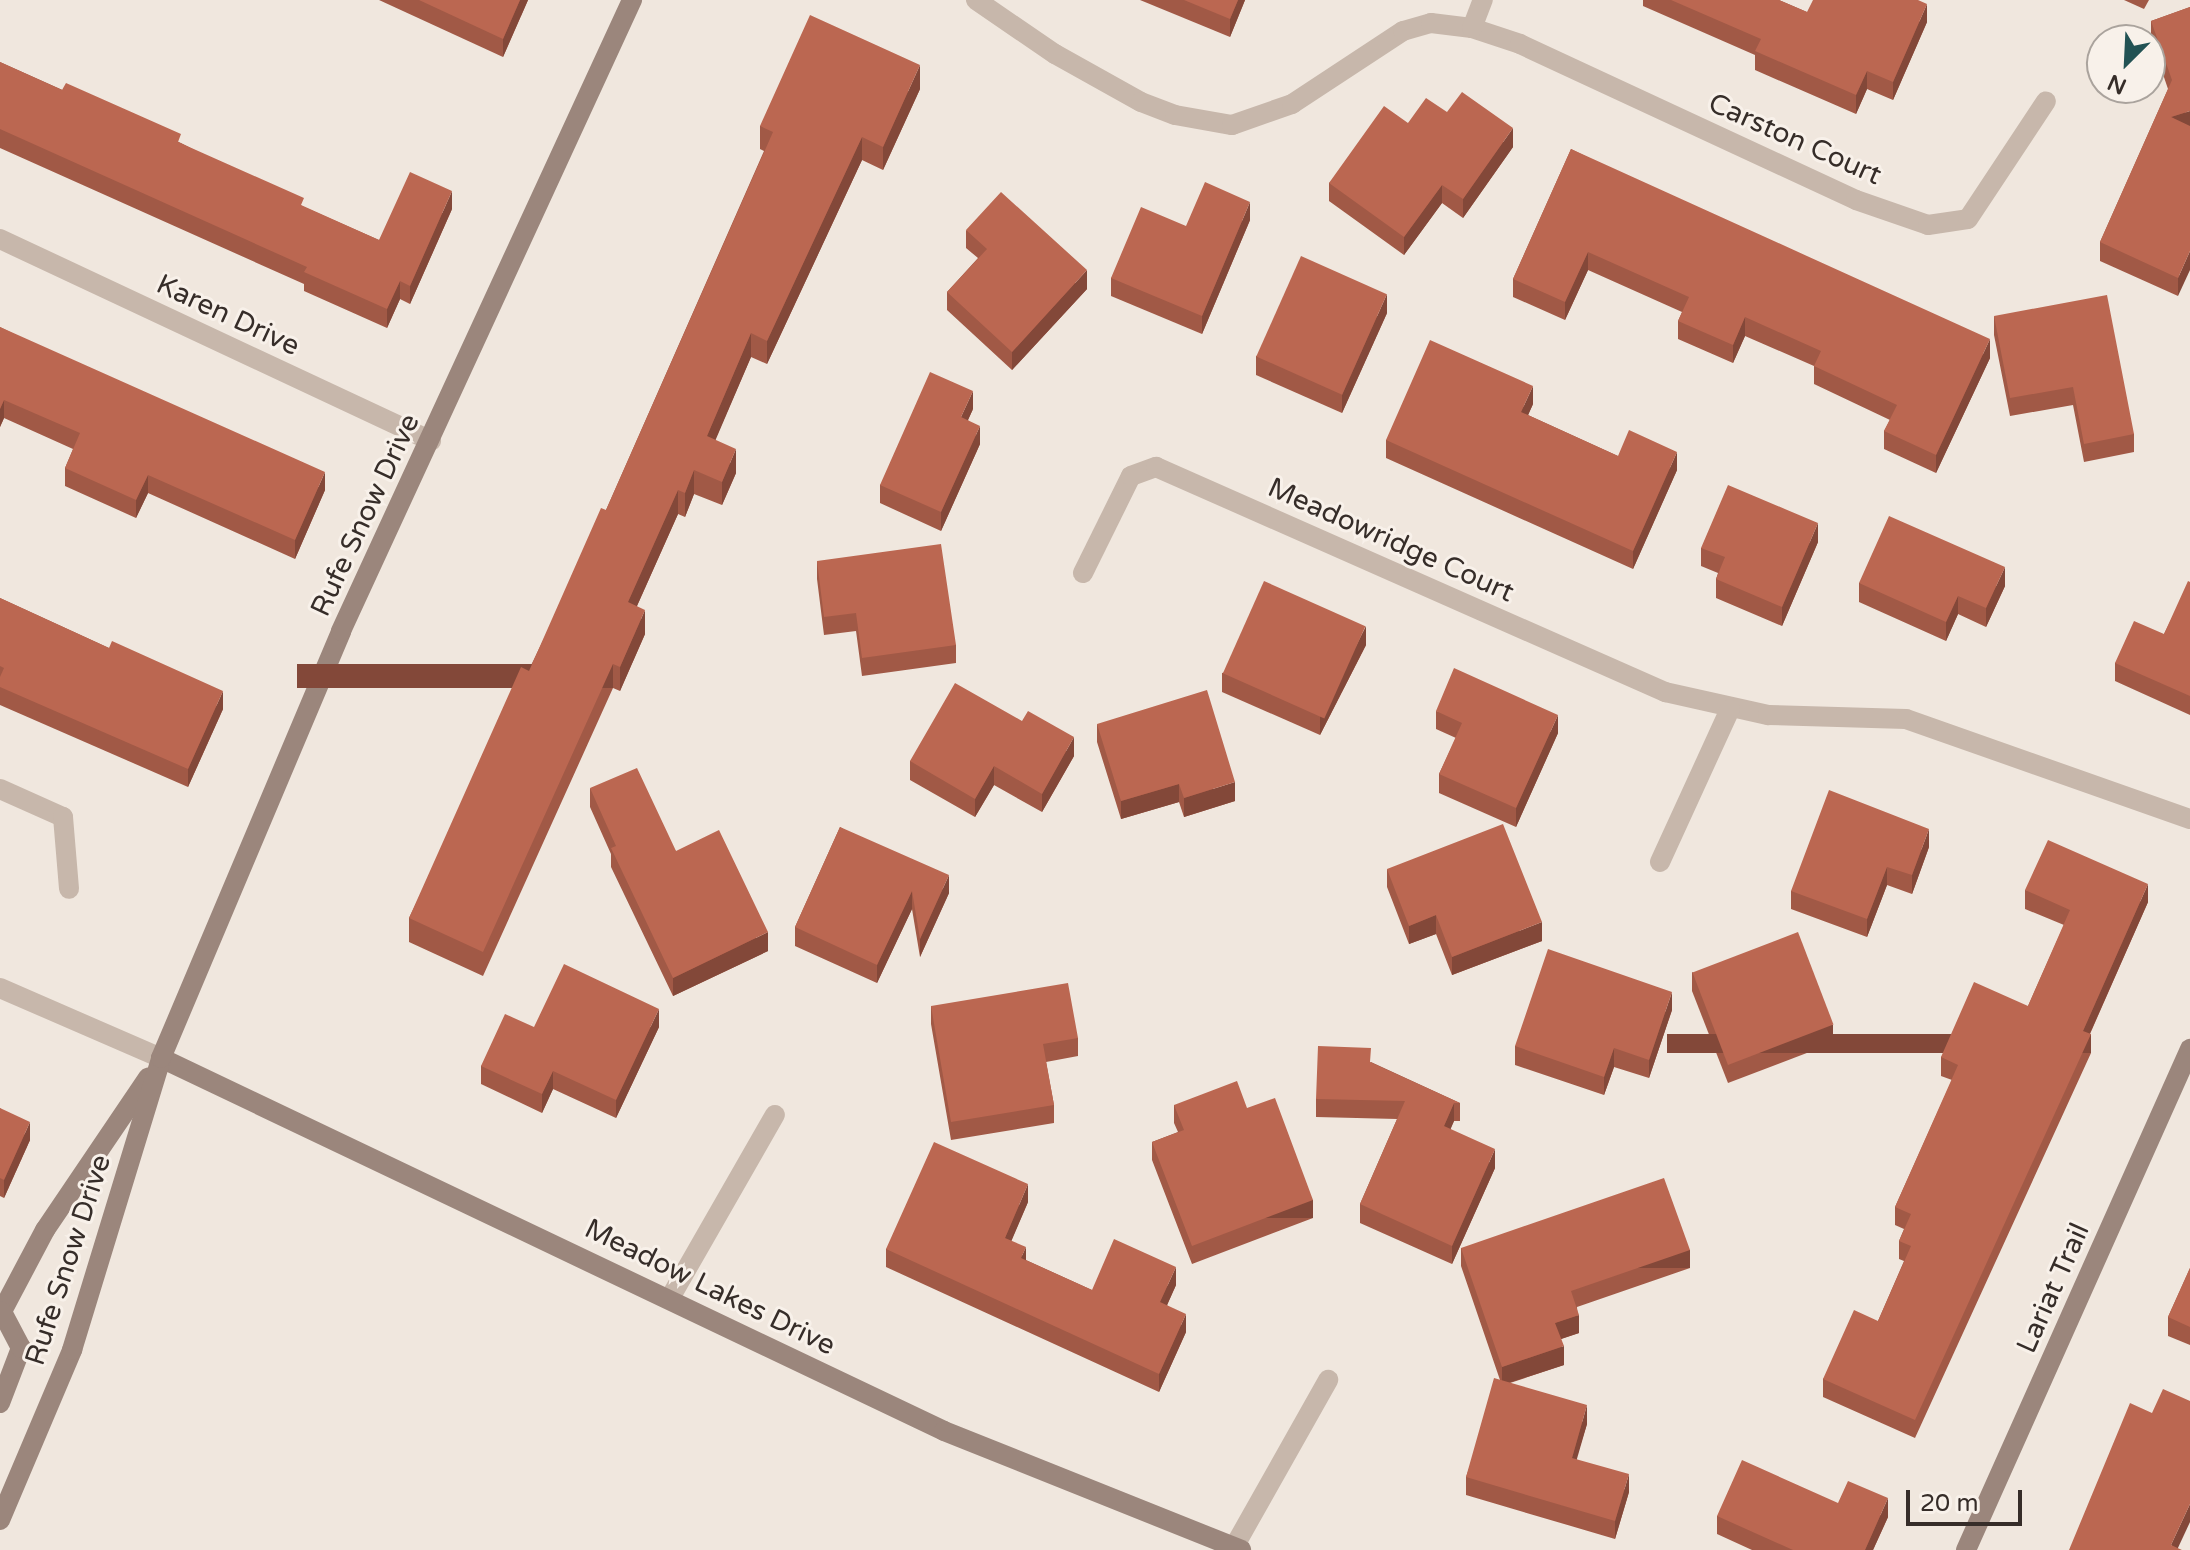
<!DOCTYPE html>
<style>
body{margin:0}
#map{position:relative;width:2190px;height:1550px;overflow:hidden;background:#f0e7de;font-family:"Varela Round",sans-serif}
div>[style]{position:absolute}
.street>*{height:20px;margin:-10px;padding:0 10px;transform-origin:10px;border-radius:10px;background:#c7b7ab}
.secondary>*{height:20px;margin:-10px;padding:0 10px;transform-origin:10px;border-radius:10px;background:#9b867c}
.wall>*{inset:0;background:#a15946}
.shaded-wall>*{inset:0;background:#834839;transform-origin:0 0}
.building>*{inset:0;background:#bb6751;transform-origin:0 0}
span{translate:-50% -50%;white-space:nowrap;text-align:center;line-height:1.15;-webkit-text-stroke:6px #f8f1ea;paint-order:stroke}
.street-label{font-size:28px;color:#362d29}
.north{position:absolute;left:2086px;top:24px;width:80px;height:80px;box-sizing:border-box;background:#f8f1ea;border:2px solid #aaa39d;border-radius:50%;rotate:204deg;font-size:22px;font-weight:700;line-height:32px;text-align:center;color:#362d29}
.north::after{content:'';display:block;margin:auto;width:28px;height:36px;background:#225254;clip-path:polygon(50% 0,100% 100%,50% 72%,0 100%)}
.scale{position:absolute;left:1906px;top:1490px;width:116px;height:36px;box-sizing:border-box;border:4px solid #362d29;border-top:0;padding-left:10px;font-size:24px;line-height:28px;white-space:nowrap;color:#362d29;-webkit-text-stroke:6px #f8f1ea;paint-order:stroke}
</style>
<div id="map">
<div class="street">
<div style="left:976px;top:0;width:96px;rotate:34.4deg"></div>
<div style="left:1055px;top:54px;width:98px;rotate:29.2deg"></div>
<div style="left:1141px;top:102px;width:36px;rotate:21deg"></div>
<div style="left:1175px;top:115px;width:58px;rotate:10deg"></div>
<div style="left:1232px;top:125px;width:64px;rotate:-19.3deg"></div>
<div style="left:1292px;top:104px;width:133px;rotate:-33.3deg"></div>
<div style="left:1403px;top:31px;width:29px;rotate:-16deg"></div>
<div style="left:1431px;top:23px;width:41px;rotate:7deg"></div>
<div style="left:1472px;top:28px;width:51px;rotate:18.4deg"></div>
<div style="left:1520px;top:44px;width:370px;rotate:24.9deg"></div>
<div style="left:1856px;top:200px;width:76px;rotate:19.1deg"></div>
<div style="left:1928px;top:225px;width:40px;rotate:-8.5deg"></div>
<div style="left:1968px;top:219px;width:141px;rotate:-56.5deg"></div>
<div style="left:1472px;top:28px;width:30px;rotate:-69deg"></div>
<div style="left:0;top:239px;width:476px;rotate:25.1deg"></div>
<div style="left:1083px;top:573px;width:108px;rotate:-63.7deg"></div>
<div style="left:1131px;top:476px;width:27px;rotate:-20deg"></div>
<div style="left:1156px;top:467px;width:557px;rotate:23.85deg"></div>
<div style="left:1665px;top:692px;width:106px;rotate:12.6deg"></div>
<div style="left:1768px;top:715px;width:138px;rotate:1.7deg"></div>
<div style="left:1906px;top:719px;width:301px;rotate:19.4deg"></div>
<div style="left:0;top:789px;width:69px;rotate:24deg"></div>
<div style="left:63px;top:817px;width:72px;rotate:85.2deg"></div>
<div style="left:1660px;top:862px;width:168px;rotate:-65.4deg"></div>
<div style="left:0;top:988px;width:176px;rotate:23.5deg"></div>
<div style="left:670px;top:1298px;width:211px;rotate:-60.2deg"></div>
<div style="left:1234px;top:1547px;width:192px;rotate:-60.6deg"></div>
</div>
<div class="secondary">
<div style="left:161px;top:1058px;width:867px;rotate:25.47deg"></div>
<div style="left:944px;top:1431px;width:320px;rotate:21.8deg"></div>
<div style="left:0;top:1315px;width:96px;rotate:-62.1deg"></div>
<div style="left:45px;top:1230px;width:184px;rotate:-55.9deg"></div>
<div style="left:0;top:1403px;width:59px;rotate:-69.1deg"></div>
<div style="left:21px;top:1348px;width:41px;rotate:-117.8deg"></div>
<div style="left:0;top:1520px;width:185px;rotate:-67deg"></div>
<div style="left:72px;top:1350px;width:305px;rotate:-73deg"></div>
<div style="left:161px;top:1058px;width:463px;rotate:-67.1deg"></div>
<div style="left:341px;top:631px;width:695px;rotate:-65.24deg"></div>
<div style="left:1966px;top:1550px;width:549px;rotate:-65.91deg"></div>
</div>
<div class="wall">
<div style="clip-path:polygon(379px 0,528px 0,503px 57px)"></div>
<div style="clip-path:polygon(1140px 0,1245px 0,1230px 37px)"></div>
<div style="clip-path:polygon(1643px 0,1779px 0,1807px 12px,1927px 22px,1893px 100px,1867px 89px,1856px 114px,1755px 70px,1755px 55px,1643px 6px)"></div>
<div style="clip-path:polygon(2124px 0,2149px 0,2144px 9px)"></div>
<div style="clip-path:polygon(2190px 7px,2178px 296px,2100px 261px,2100px 242px,2168px 89px,2151px 39px,2151px 21px)"></div>
<div style="clip-path:polygon(0 62px,181px 143px,304px 207px,379px 240px,452px 209px,410px 304px,400px 299px,387px 328px,304px 291px,304px 284px,0 148px)"></div>
<div style="clip-path:polygon(920px 89px,883px 170px,862px 160px,767px 364px,751px 357px,715px 440px,736px 473px,722px 505px,694px 494px,685px 517px,678px 514px,637px 606px,645px 634px,620px 691px,613px 688px,483px 976px,409px 942px,409px 918px,606px 510px,764px 151px,760px 149px,760px 126px)"></div>
<div style="clip-path:polygon(1447px 112px,1513px 147px,1463px 218px,1442px 203px,1404px 255px,1329px 201px,1329px 183px,1408px 123px)"></div>
<div style="clip-path:polygon(1571px 149px,1990px 358px,1936px 473px,1884px 449px,1884px 431px,1890px 420px,1814px 384px,1814px 366px,1745px 336px,1733px 363px,1678px 339px,1678px 321px,1682px 312px,1588px 270px,1565px 320px,1513px 297px,1513px 279px)"></div>
<div style="clip-path:polygon(1250px 220px,1202px 334px,1111px 296px,1111px 278px,1186px 226px)"></div>
<div style="clip-path:polygon(966px 230px,1087px 289px,1012px 370px,947px 310px,947px 292px,978px 258px,966px 248px)"></div>
<div style="clip-path:polygon(1387px 313px,1342px 413px,1256px 375px,1256px 356px)"></div>
<div style="clip-path:polygon(1994px 316px,2134px 434px,2134px 452px,2084px 462px,2073px 405px,2010px 416px,1994px 335px)"></div>
<div style="clip-path:polygon(0 327px,325px 490px,295px 559px,148px 493px,136px 518px,65px 486px,65px 468px,73px 449px,4px 418px,0 427px)"></div>
<div style="clip-path:polygon(1533px 404px,1528px 415px,1618px 456px,1677px 470px,1633px 569px,1386px 458px,1386px 440px)"></div>
<div style="clip-path:polygon(973px 409px,968px 420px,980px 444px,941px 531px,880px 503px,880px 485px)"></div>
<div style="clip-path:polygon(1818px 542px,1782px 626px,1716px 598px,1716px 579px,1718px 573px,1701px 566px,1701px 548px)"></div>
<div style="clip-path:polygon(817px 561px,956px 645px,956px 663px,862px 676px,856px 631px,824px 635px,817px 579px)"></div>
<div style="clip-path:polygon(2190px 582px,2190px 715px,2115px 681px,2115px 663px,2164px 634px)"></div>
<div style="clip-path:polygon(1859px 583px,2005px 586px,1986px 627px,1958px 614px,1946px 641px,1859px 602px)"></div>
<div style="clip-path:polygon(0 598px,109px 648px,223px 709px,188px 787px,0 705px)"></div>
<div style="clip-path:polygon(1366px 645px,1320px 735px,1222px 692px,1222px 673px)"></div>
<div style="clip-path:polygon(1436px 711px,1558px 733px,1516px 827px,1439px 793px,1439px 774px,1456px 738px,1436px 729px)"></div>
<div style="clip-path:polygon(1022px 721px,1074px 756px,1042px 812px,994px 785px,975px 817px,910px 780px,910px 761px)"></div>
<div style="clip-path:polygon(1097px 724px,1235px 801px,1184px 817px,1179px 802px,1121px 819px,1097px 742px)"></div>
<div style="clip-path:polygon(590px 788px,676px 851px,768px 951px,673px 996px,611px 867px,611px 854px,590px 807px)"></div>
<div style="clip-path:polygon(840px 827px,949px 893px,920px 957px,912px 909px,877px 983px,795px 946px,795px 927px)"></div>
<div style="clip-path:polygon(1929px 847px,1912px 894px,1887px 885px,1867px 937px,1791px 909px,1791px 891px)"></div>
<div style="clip-path:polygon(1387px 869px,1542px 941px,1452px 975px,1436px 934px,1409px 944px,1387px 887px)"></div>
<div style="clip-path:polygon(2025px 890px,2148px 902px,2090px 1034px,2091px 1053px,1915px 1438px,1823px 1397px,1823px 1379px,1878px 1321px,1904px 1261px,1899px 1259px,1899px 1241px,1904px 1229px,1895px 1225px,1895px 1207px,1952px 1080px,1941px 1076px,1941px 1057px,2028px 1006px,2064px 925px,2025px 909px)"></div>
<div style="clip-path:polygon(1692px 972px,1833px 1043px,1728px 1083px,1692px 991px)"></div>
<div style="clip-path:polygon(931px 1006px,1078px 1038px,1078px 1056px,1046px 1062px,1054px 1105px,1054px 1123px,951px 1140px,931px 1024px)"></div>
<div style="clip-path:polygon(1672px 1010px,1649px 1078px,1614px 1067px,1604px 1095px,1515px 1065px,1515px 1046px)"></div>
<div style="clip-path:polygon(534px 1027px,659px 1027px,616px 1118px,553px 1089px,542px 1113px,481px 1084px,481px 1066px)"></div>
<div style="clip-path:polygon(1371px 1062px,1460px 1103px,1460px 1121px,1454px 1121px,1450px 1129px,1495px 1168px,1452px 1264px,1360px 1223px,1360px 1204px,1397px 1119px,1316px 1117px,1316px 1099px)"></div>
<div style="clip-path:polygon(1174px 1105px,1247px 1108px,1313px 1218px,1192px 1264px,1152px 1160px,1152px 1142px,1178px 1132px,1174px 1123px)"></div>
<div style="clip-path:polygon(0 1108px,30px 1140px,4px 1198px,0 1196px)"></div>
<div style="clip-path:polygon(1028px 1202px,1011px 1241px,1026px 1260px,1092px 1290px,1176px 1285px,1167px 1305px,1186px 1332px,1159px 1392px,886px 1267px,886px 1249px)"></div>
<div style="clip-path:polygon(1461px 1248px,1690px 1268px,1577px 1307px,1579px 1333px,1561px 1339px,1564px 1365px,1510px 1383px,1587px 1424px,1576px 1459px,1629px 1492px,1615px 1539px,1466px 1495px,1466px 1477px,1500px 1380px,1461px 1266px)"></div>
<div style="clip-path:polygon(2190px 1268px,2190px 1345px,2168px 1336px,2168px 1317px)"></div>
<div style="clip-path:polygon(1838px 1503px,1888px 1517px,1873px 1550px,1752px 1550px,1717px 1534px,1717px 1516px)"></div>
</div>
<div class="shaded-wall">
<div style="clip-path:polygon(520px 0,528px 0,503px 57px,503px 39px)"></div>
<div style="clip-path:polygon(1238px 0,1245px 0,1230px 37px,1230px 19px)"></div>
<div style="clip-path:polygon(1927px 4px,1927px 22px,1893px 100px,1893px 82px)"></div>
<div style="clip-path:polygon(920px 65px,920px 89px,883px 170px,883px 147px)"></div>
<div style="clip-path:polygon(1867px 71px,1867px 89px,1856px 114px,1856px 95px)"></div>
<div style="clip-path:polygon(2190px 111px,2190px 129px,2171px 117px)"></div>
<div style="clip-path:polygon(1513px 128px,1513px 147px,1463px 218px,1463px 199px)"></div>
<div style="clip-path:polygon(862px 137px,862px 160px,767px 364px,767px 341px)"></div>
<div style="clip-path:polygon(1442px 185px,1442px 203px,1404px 255px,1404px 237px)"></div>
<div style="clip-path:polygon(452px 191px,452px 209px,410px 304px,410px 286px)"></div>
<div style="clip-path:polygon(1250px 202px,1250px 220px,1202px 334px,1202px 316px)"></div>
<div style="clip-path:polygon(2190px 251px,2190px 270px,2178px 296px,2178px 278px)"></div>
<div style="clip-path:polygon(1588px 252px,1588px 270px,1565px 320px,1565px 302px)"></div>
<div style="clip-path:polygon(1087px 270px,1087px 289px,1012px 370px,1012px 352px)"></div>
<div style="clip-path:polygon(400px 281px,400px 299px,387px 328px,387px 309px)"></div>
<div style="clip-path:polygon(1387px 294px,1387px 313px,1342px 413px,1342px 395px)"></div>
<div style="clip-path:polygon(1745px 317px,1745px 336px,1733px 363px,1733px 345px)"></div>
<div style="clip-path:polygon(751px 333px,751px 357px,707px 460px,707px 436px)"></div>
<div style="clip-path:polygon(1990px 339px,1990px 358px,1936px 473px,1936px 455px)"></div>
<div style="clip-path:polygon(1533px 386px,1533px 404px,1521px 431px,1521px 412px)"></div>
<div style="clip-path:polygon(973px 391px,973px 409px,961px 435px,961px 417px)"></div>
<div style="clip-path:polygon(4px 400px,4px 418px,0 427px,0 409px)"></div>
<div style="clip-path:polygon(980px 426px,980px 444px,941px 531px,941px 512px)"></div>
<div style="clip-path:polygon(736px 449px,736px 473px,722px 505px,722px 482px)"></div>
<div style="clip-path:polygon(1677px 452px,1677px 470px,1633px 569px,1633px 551px)"></div>
<div style="clip-path:polygon(694px 470px,694px 494px,685px 517px,685px 493px)"></div>
<div style="clip-path:polygon(325px 472px,325px 490px,295px 559px,295px 540px)"></div>
<div style="clip-path:polygon(148px 475px,148px 493px,136px 518px,136px 500px)"></div>
<div style="clip-path:polygon(678px 490px,678px 514px,628px 626px,628px 602px)"></div>
<div style="clip-path:polygon(1818px 523px,1818px 542px,1782px 626px,1782px 607px)"></div>
<div style="clip-path:polygon(2005px 567px,2005px 586px,1986px 627px,1986px 608px)"></div>
<div style="clip-path:polygon(1958px 596px,1958px 614px,1946px 641px,1946px 622px)"></div>
<div style="clip-path:polygon(645px 610px,645px 634px,620px 691px,620px 667px)"></div>
<div style="clip-path:polygon(1366px 626px,1366px 645px,1320px 735px,1320px 717px)"></div>
<div style="left:613px;top:664px;width:24px;height:316px;rotate:90deg"></div>
<div style="clip-path:polygon(223px 691px,223px 709px,188px 787px,188px 769px)"></div>
<div style="clip-path:polygon(1558px 715px,1558px 733px,1516px 827px,1516px 808px)"></div>
<div style="clip-path:polygon(1074px 737px,1074px 756px,1042px 812px,1042px 794px)"></div>
<div style="clip-path:polygon(994px 766px,994px 785px,975px 817px,975px 799px)"></div>
<div style="clip-path:polygon(1235px 782px,1235px 801px,1184px 817px,1184px 798px)"></div>
<div style="clip-path:polygon(1179px 784px,1179px 802px,1121px 819px,1121px 801px)"></div>
<div style="clip-path:polygon(1929px 829px,1929px 847px,1912px 894px,1912px 875px)"></div>
<div style="clip-path:polygon(1887px 867px,1887px 885px,1867px 937px,1867px 919px)"></div>
<div style="clip-path:polygon(949px 875px,949px 893px,920px 957px,920px 939px)"></div>
<div style="clip-path:polygon(2148px 884px,2148px 902px,2083px 1049px,2083px 1031px)"></div>
<div style="clip-path:polygon(912px 891px,912px 909px,877px 983px,877px 965px)"></div>
<div style="clip-path:polygon(1436px 915px,1436px 934px,1409px 944px,1409px 926px)"></div>
<div style="clip-path:polygon(1542px 922px,1542px 941px,1452px 975px,1452px 957px)"></div>
<div style="clip-path:polygon(768px 932px,768px 951px,673px 996px,673px 978px)"></div>
<div style="clip-path:polygon(1672px 992px,1672px 1010px,1649px 1078px,1649px 1060px)"></div>
<div style="clip-path:polygon(659px 1009px,659px 1027px,616px 1118px,616px 1100px)"></div>
<div style="left:1833px;top:1025px;width:18px;height:112px;rotate:90deg"></div>
<div style="left:2091px;top:1034px;width:19px;height:424px;rotate:90deg"></div>
<div style="clip-path:polygon(1614px 1048px,1614px 1067px,1604px 1095px,1604px 1077px)"></div>
<div style="clip-path:polygon(553px 1071px,553px 1089px,542px 1113px,542px 1094px)"></div>
<div style="clip-path:polygon(1454px 1103px,1454px 1121px,1444px 1145px,1444px 1126px)"></div>
<div style="clip-path:polygon(30px 1122px,30px 1140px,4px 1198px,4px 1180px)"></div>
<div style="clip-path:polygon(1495px 1149px,1495px 1168px,1452px 1264px,1452px 1246px)"></div>
<div style="clip-path:polygon(1028px 1184px,1028px 1202px,1005px 1256px,1005px 1238px)"></div>
<div style="left:1313px;top:1200px;width:18px;height:129px;rotate:90deg"></div>
<div style="clip-path:polygon(1026px 1247px,1026px 1265px,1021px 1258px)"></div>
<div style="left:1690px;top:1250px;width:18px;height:126px;rotate:90deg"></div>
<div style="clip-path:polygon(1176px 1267px,1176px 1285px,1160px 1321px,1160px 1302px)"></div>
<div style="clip-path:polygon(1186px 1314px,1186px 1332px,1159px 1392px,1159px 1374px)"></div>
<div style="clip-path:polygon(1579px 1315px,1579px 1333px,1555px 1341px,1555px 1323px)"></div>
<div style="clip-path:polygon(1564px 1346px,1564px 1365px,1502px 1385px,1502px 1367px)"></div>
<div style="clip-path:polygon(1587px 1405px,1587px 1424px,1572px 1476px,1572px 1458px)"></div>
<div style="clip-path:polygon(1629px 1474px,1629px 1492px,1615px 1539px,1615px 1521px)"></div>
<div style="clip-path:polygon(1888px 1498px,1888px 1517px,1873px 1550px,1865px 1550px)"></div>
<div style="clip-path:polygon(2190px 1504px,2190px 1522px,2177px 1550px,2171px 1545px)"></div>
</div>
<div class="building">
<div style="clip-path:polygon(419px 0,520px 0,503px 39px)"></div>
<div style="clip-path:polygon(1184px 0,1238px 0,1230px 19px)"></div>
<div style="clip-path:polygon(1671px 0,1779px 0,1807px 12px,1813px 0,1918px 0,1927px 4px,1893px 82px,1867px 71px,1856px 95px,1755px 51px,1761px 39px)"></div>
<div style="clip-path:polygon(2190px 7px,2190px 111px,2171px 117px,2190px 126px,2190px 251px,2178px 278px,2100px 242px,2172px 80px,2151px 21px)"></div>
<div style="clip-path:polygon(810px 15px,920px 65px,883px 147px,862px 137px,767px 341px,751px 333px,707px 436px,736px 449px,722px 482px,694px 470px,685px 493px,678px 490px,628px 602px,645px 610px,620px 667px,613px 664px,483px 952px,409px 918px,521px 667px,529px 671px,601px 508px,606px 510px,773px 132px,760px 126px)"></div>
<div style="clip-path:polygon(0 62px,62px 90px,66px 83px,181px 134px,178px 142px,304px 198px,301px 205px,379px 240px,410px 172px,452px 191px,410px 286px,400px 281px,387px 309px,304px 272px,307px 267px,0 129px)"></div>
<div style="clip-path:polygon(1462px 92px,1513px 128px,1463px 199px,1442px 185px,1404px 237px,1329px 183px,1384px 106px,1408px 123px,1426px 98px,1447px 112px)"></div>
<div style="clip-path:polygon(1571px 149px,1990px 339px,1936px 455px,1884px 431px,1897px 405px,1814px 366px,1821px 351px,1745px 317px,1733px 345px,1678px 321px,1689px 297px,1588px 252px,1565px 302px,1513px 279px)"></div>
<div style="clip-path:polygon(1205px 182px,1250px 202px,1202px 316px,1111px 278px,1141px 207px,1186px 226px)"></div>
<div style="clip-path:polygon(1001px 192px,1087px 270px,1012px 352px,947px 292px,987px 249px,966px 230px)"></div>
<div style="left:1301px;top:256px;width:94px;height:110px;rotate:24deg"></div>
<div style="clip-path:polygon(2107px 295px,2134px 434px,2084px 444px,2073px 387px,2010px 398px,1994px 316px)"></div>
<div style="clip-path:polygon(0 327px,325px 472px,295px 540px,148px 475px,136px 500px,65px 468px,80px 433px,4px 400px,0 409px)"></div>
<div style="clip-path:polygon(1430px 340px,1533px 386px,1521px 412px,1618px 456px,1629px 430px,1677px 452px,1633px 551px,1386px 440px)"></div>
<div style="clip-path:polygon(930px 372px,973px 391px,961px 417px,980px 426px,941px 512px,880px 485px)"></div>
<div style="clip-path:polygon(1728px 485px,1818px 523px,1782px 607px,1716px 579px,1725px 557px,1701px 548px)"></div>
<div style="clip-path:polygon(1889px 516px,2005px 567px,1986px 608px,1958px 596px,1946px 622px,1859px 583px)"></div>
<div style="clip-path:polygon(941px 544px,956px 645px,862px 658px,856px 613px,824px 617px,817px 561px)"></div>
<div style="left:1264px;top:581px;width:111px;height:101px;rotate:24deg"></div>
<div style="clip-path:polygon(2188px 581px,2190px 582px,2190px 696px,2115px 663px,2134px 621px,2164px 634px)"></div>
<div style="clip-path:polygon(0 598px,109px 648px,112px 641px,223px 691px,188px 769px,0 687px,0 677px,4px 668px,0 666px)"></div>
<div style="clip-path:polygon(1454px 668px,1558px 715px,1516px 808px,1439px 774px,1462px 723px,1436px 711px)"></div>
<div style="clip-path:polygon(955px 683px,1022px 721px,1028px 711px,1074px 737px,1042px 794px,994px 766px,975px 799px,910px 761px)"></div>
<div style="clip-path:polygon(1207px 690px,1235px 782px,1184px 798px,1179px 784px,1121px 801px,1097px 724px)"></div>
<div style="clip-path:polygon(637px 768px,676px 851px,719px 830px,768px 932px,673px 978px,611px 848px,616px 846px,590px 788px)"></div>
<div style="clip-path:polygon(1829px 790px,1929px 829px,1912px 875px,1887px 867px,1867px 919px,1791px 891px)"></div>
<div style="clip-path:polygon(1503px 824px,1542px 922px,1452px 957px,1436px 915px,1409px 926px,1387px 869px)"></div>
<div style="clip-path:polygon(840px 827px,949px 875px,920px 939px,912px 891px,877px 965px,795px 927px)"></div>
<div style="clip-path:polygon(2048px 840px,2148px 884px,2083px 1031px,2091px 1034px,1915px 1420px,1823px 1379px,1854px 1310px,1878px 1321px,1911px 1246px,1899px 1241px,1911px 1214px,1895px 1207px,1958px 1065px,1941px 1057px,1974px 982px,2028px 1006px,2070px 910px,2025px 890px)"></div>
<div style="left:1798px;top:932px;width:99px;height:113px;rotate:69deg"></div>
<div style="clip-path:polygon(1548px 949px,1672px 992px,1649px 1060px,1614px 1048px,1604px 1077px,1515px 1046px)"></div>
<div style="clip-path:polygon(564px 964px,659px 1009px,616px 1100px,553px 1071px,542px 1094px,481px 1066px,505px 1014px,534px 1027px)"></div>
<div style="clip-path:polygon(1068px 983px,1078px 1038px,1043px 1044px,1054px 1105px,951px 1122px,931px 1006px)"></div>
<div style="clip-path:polygon(1318px 1046px,1371px 1048px,1370px 1062px,1460px 1103px,1454px 1103px,1444px 1126px,1495px 1149px,1452px 1246px,1360px 1204px,1405px 1101px,1316px 1099px)"></div>
<div style="clip-path:polygon(1237px 1081px,1247px 1108px,1275px 1098px,1313px 1200px,1192px 1246px,1152px 1142px,1184px 1130px,1174px 1105px)"></div>
<div style="clip-path:polygon(0 1108px,30px 1122px,4px 1180px,0 1178px)"></div>
<div style="clip-path:polygon(934px 1142px,1028px 1184px,1005px 1238px,1026px 1247px,1021px 1258px,1092px 1290px,1114px 1239px,1176px 1267px,1160px 1302px,1186px 1314px,1159px 1374px,886px 1249px)"></div>
<div style="clip-path:polygon(1664px 1178px,1690px 1250px,1571px 1291px,1579px 1315px,1555px 1323px,1564px 1346px,1502px 1367px,1461px 1248px)"></div>
<div style="clip-path:polygon(2190px 1268px,2190px 1327px,2168px 1317px)"></div>
<div style="clip-path:polygon(1494px 1378px,1587px 1405px,1572px 1458px,1629px 1474px,1615px 1521px,1466px 1477px)"></div>
<div style="clip-path:polygon(2163px 1389px,2190px 1401px,2190px 1504px,2171px 1545px,2182px 1550px,2069px 1550px,2130px 1403px,2152px 1413px)"></div>
<div style="clip-path:polygon(1742px 1460px,1838px 1503px,1848px 1481px,1888px 1498px,1865px 1550px,1793px 1550px,1717px 1516px)"></div>
</div>
<div class="street-label">
<span style="left:1795px;top:139px;rotate:24deg">Carston Court</span>
<span style="left:228px;top:315px;rotate:25deg">Karen Drive</span>
<span style="left:365px;top:515px;rotate:-65deg">Rufe Snow Drive</span>
<span style="left:1391px;top:540px;rotate:24deg">Meadowridge Court</span>
<span style="left:68px;top:1260px;rotate:-72deg">Rufe Snow Drive</span>
<span style="left:710px;top:1287px;rotate:26deg">Meadow Lakes Drive</span>
<span style="left:2053px;top:1288px;rotate:-66deg">Lariat Trail</span>
</div>
<div class="north">N</div>
<div class="scale">20 m</div>
</div>
